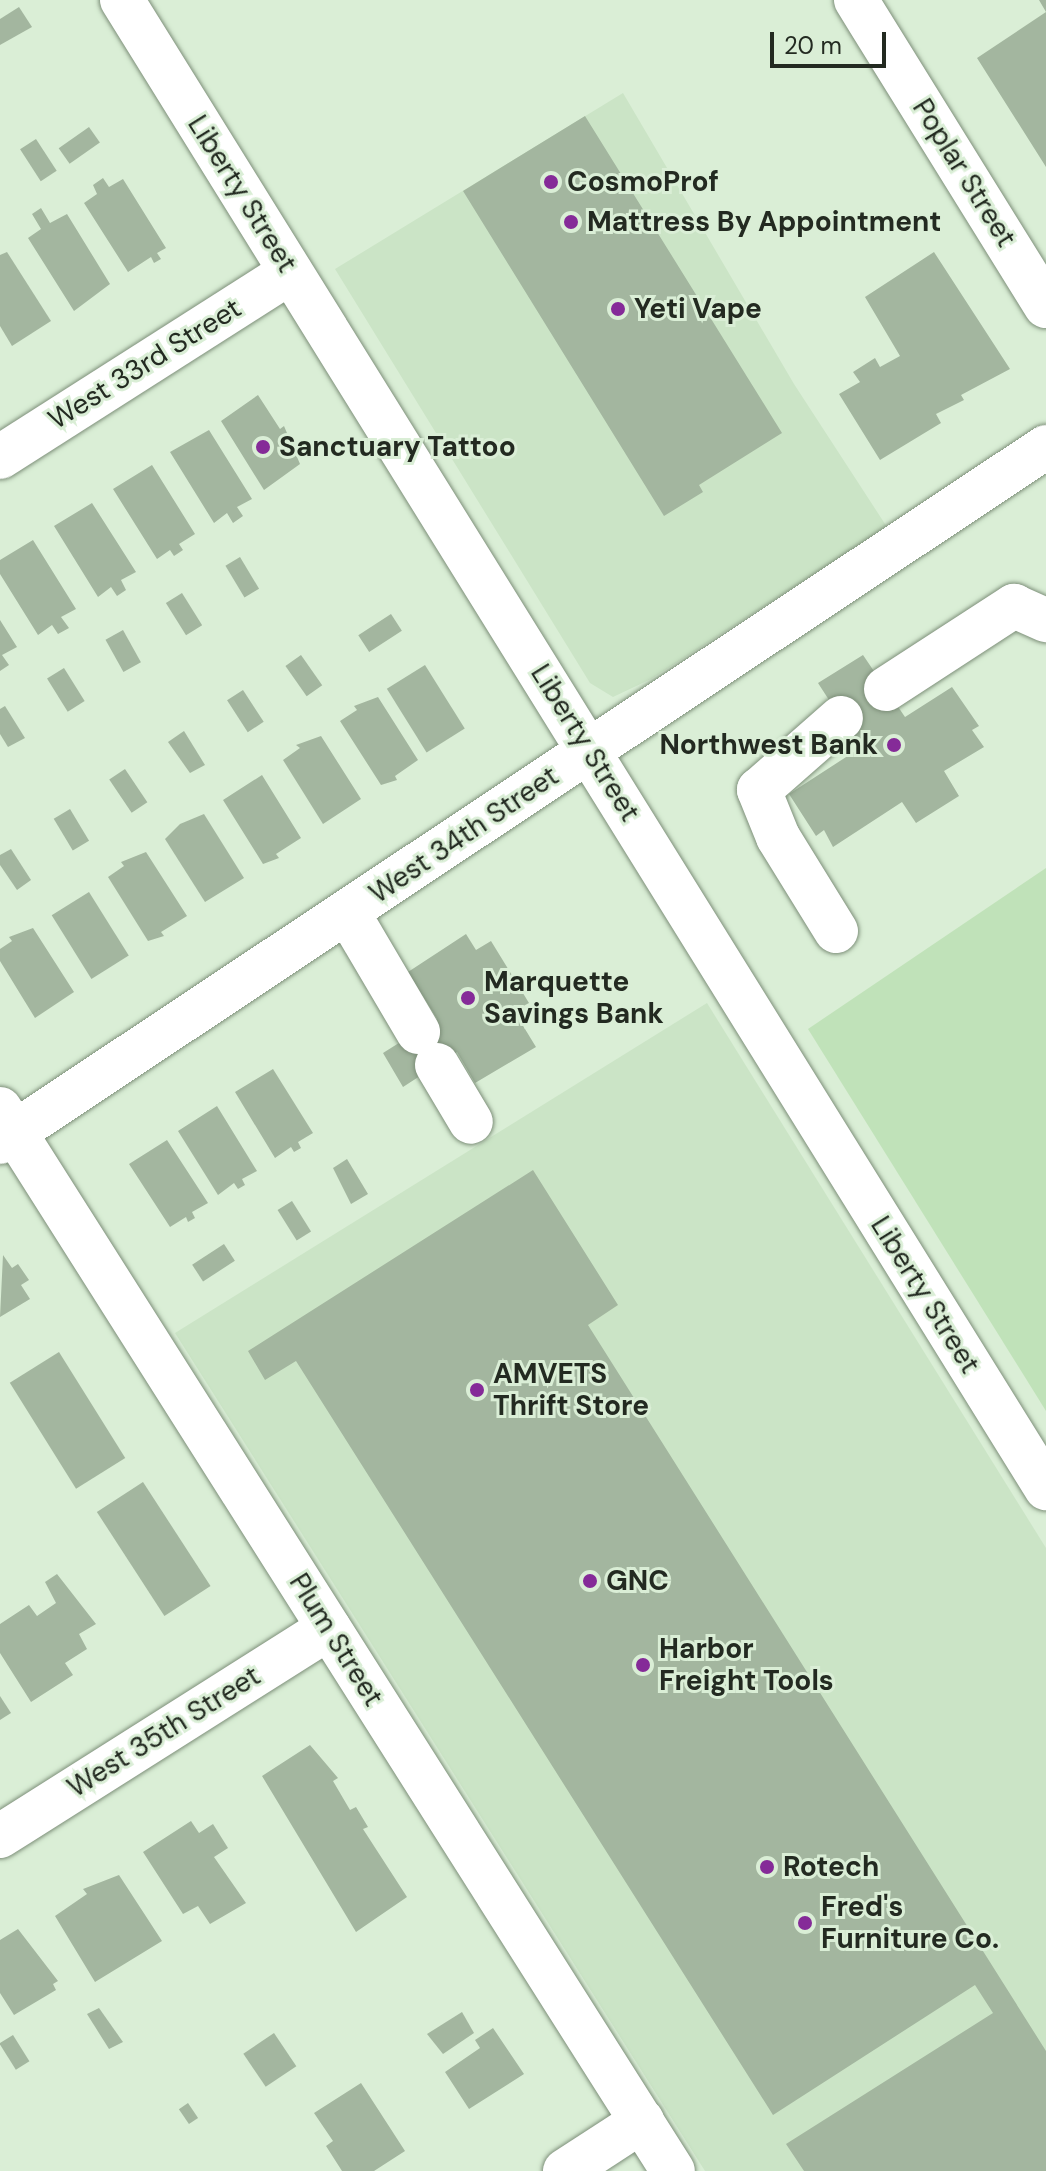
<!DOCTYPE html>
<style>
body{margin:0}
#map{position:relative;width:1046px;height:2171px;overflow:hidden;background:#daeed6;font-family:"DM Sans",sans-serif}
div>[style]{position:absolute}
.built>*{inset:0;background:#cbe4c6}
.green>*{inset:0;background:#c0e2b9}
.building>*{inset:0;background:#a3b69f;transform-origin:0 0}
.roads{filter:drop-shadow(0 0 2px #7d8f79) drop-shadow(0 0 2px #7d8f79)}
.minor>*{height:44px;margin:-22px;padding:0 22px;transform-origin:22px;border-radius:22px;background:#fff}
.dots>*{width:22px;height:22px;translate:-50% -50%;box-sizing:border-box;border:4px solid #daeed6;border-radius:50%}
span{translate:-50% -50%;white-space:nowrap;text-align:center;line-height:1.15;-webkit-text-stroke:6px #daeed6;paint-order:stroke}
.street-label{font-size:28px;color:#232a21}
.poi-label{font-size:28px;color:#232a21;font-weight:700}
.left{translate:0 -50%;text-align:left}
.right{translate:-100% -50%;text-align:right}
.scale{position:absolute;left:770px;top:32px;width:116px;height:36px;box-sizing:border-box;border:4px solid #232a21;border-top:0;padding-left:10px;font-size:24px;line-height:28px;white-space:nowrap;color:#232a21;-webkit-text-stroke:6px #daeed6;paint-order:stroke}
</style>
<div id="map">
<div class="built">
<div style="clip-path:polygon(623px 93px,794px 384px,887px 527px,651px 679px,613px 697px,590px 683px,335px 269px)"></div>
<div style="clip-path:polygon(707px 1003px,1046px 1548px,1046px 2171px,705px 2171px,175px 1333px)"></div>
</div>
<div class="green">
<div style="clip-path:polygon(1046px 868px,1046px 1411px,808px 1029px)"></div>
</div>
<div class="building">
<div style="clip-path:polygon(1039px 0,1046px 0,1046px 167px,977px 58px,1046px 12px)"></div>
<div style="clip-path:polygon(19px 7px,32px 27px,0 45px,0 19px)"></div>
<div style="clip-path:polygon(585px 116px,782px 433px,699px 485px,703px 492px,664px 516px,463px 191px)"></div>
<div style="left:89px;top:127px;width:19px;height:37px;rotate:55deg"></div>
<div style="left:36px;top:139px;width:38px;height:19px;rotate:57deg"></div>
<div style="clip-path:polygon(103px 178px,109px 187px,123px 179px,166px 248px,157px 253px,161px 259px,154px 263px,151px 257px,128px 272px,84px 203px,97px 194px,93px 185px)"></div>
<div style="clip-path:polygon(41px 208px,50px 223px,67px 214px,110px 284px,74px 311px,28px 238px,41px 229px,32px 214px)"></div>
<div style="clip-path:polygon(7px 252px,51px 321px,12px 346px,0 326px,0 255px)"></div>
<div style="clip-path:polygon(934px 252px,1010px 369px,961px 395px,964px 400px,936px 414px,941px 423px,880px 460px,839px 394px,860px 382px,853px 372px,875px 358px,880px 367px,900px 356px,865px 297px)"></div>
<div style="clip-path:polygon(258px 395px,280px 429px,284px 426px,300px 464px,264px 490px,221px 421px)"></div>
<div style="clip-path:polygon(209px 430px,252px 499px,237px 507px,243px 516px,233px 523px,227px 513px,214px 523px,170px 452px)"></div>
<div style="clip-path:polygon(152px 465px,195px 534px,179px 544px,183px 550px,174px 556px,170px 550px,157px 559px,113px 489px)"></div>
<div style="clip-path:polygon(92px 503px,136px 572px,121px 580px,126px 590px,117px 596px,111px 587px,98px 597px,54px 526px)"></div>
<div style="clip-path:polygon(33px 540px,76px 609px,61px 617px,69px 628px,58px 634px,52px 625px,38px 635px,0 574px,0 560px)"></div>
<div style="left:240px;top:557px;width:37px;height:17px;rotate:59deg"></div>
<div style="left:182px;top:593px;width:38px;height:19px;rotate:58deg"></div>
<div style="left:391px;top:614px;width:20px;height:39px;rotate:57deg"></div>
<div style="clip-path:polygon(0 620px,17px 647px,2px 655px,9px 665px,0 671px)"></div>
<div style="left:123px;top:630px;width:37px;height:20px;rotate:61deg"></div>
<div style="left:301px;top:655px;width:37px;height:19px;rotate:55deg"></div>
<div style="clip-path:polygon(863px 655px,905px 717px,952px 687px,979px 726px,972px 730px,984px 747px,944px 771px,959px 796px,916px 823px,902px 802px,833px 847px,824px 830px,816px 836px,789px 794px,860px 748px,818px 683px)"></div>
<div style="left:425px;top:665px;width:75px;height:45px;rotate:58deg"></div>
<div style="left:64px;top:668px;width:39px;height:20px;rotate:58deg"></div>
<div style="left:243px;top:690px;width:38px;height:19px;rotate:57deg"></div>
<div style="clip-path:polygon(378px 697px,418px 760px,395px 776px,397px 780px,381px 785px,340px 721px,357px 710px,354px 706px)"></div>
<div style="clip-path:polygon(5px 706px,25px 738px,8px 747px,0 734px,0 709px)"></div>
<div style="clip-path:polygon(184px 731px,205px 765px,190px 773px,168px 742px)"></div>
<div style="clip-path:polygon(321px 736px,361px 799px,323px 824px,283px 760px,300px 748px,296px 745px)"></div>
<div style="left:125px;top:769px;width:40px;height:19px;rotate:56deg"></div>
<div style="clip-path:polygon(262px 775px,301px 838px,276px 854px,279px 858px,263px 864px,223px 800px)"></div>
<div style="left:70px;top:809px;width:37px;height:19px;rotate:59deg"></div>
<div style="clip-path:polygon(204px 814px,244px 878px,205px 902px,165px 839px,180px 824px)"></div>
<div style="clip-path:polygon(11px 849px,31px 880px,17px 890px,0 865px,0 855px)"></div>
<div style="clip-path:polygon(146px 852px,187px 916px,161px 932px,164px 936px,148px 941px,108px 877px,124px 866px,121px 862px)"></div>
<div style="left:89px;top:892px;width:75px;height:44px;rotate:58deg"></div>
<div style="clip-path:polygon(33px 928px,74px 992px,35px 1018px,0 961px,0 949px,12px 941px,9px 937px)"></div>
<div style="clip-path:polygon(466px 934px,476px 950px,491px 941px,529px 1003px,514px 1011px,536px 1047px,475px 1083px,457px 1052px,403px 1087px,383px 1053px,437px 1019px,408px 972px)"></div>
<div style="clip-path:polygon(273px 1069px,313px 1133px,298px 1142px,301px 1148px,294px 1152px,291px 1147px,275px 1158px,235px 1092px)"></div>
<div style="clip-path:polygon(217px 1106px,257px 1171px,242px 1179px,245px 1185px,238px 1189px,234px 1183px,218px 1195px,178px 1131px)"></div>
<div style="clip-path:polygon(167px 1140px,208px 1203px,192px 1212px,195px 1218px,188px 1222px,186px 1217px,170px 1227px,129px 1164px)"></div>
<div style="clip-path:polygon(347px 1159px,368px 1194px,351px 1204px,333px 1168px)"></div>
<div style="clip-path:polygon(533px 1170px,618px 1305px,588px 1325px,1046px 2051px,1046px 2171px,804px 2171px,786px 2144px,993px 2013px,975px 1985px,773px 2115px,296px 1361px,265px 1380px,248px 1351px)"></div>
<div style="left:292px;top:1201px;width:36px;height:17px;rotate:58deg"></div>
<div style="left:224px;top:1244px;width:20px;height:38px;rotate:57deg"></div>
<div style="clip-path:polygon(3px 1255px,12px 1268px,18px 1264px,29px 1280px,21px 1285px,30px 1299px,0 1317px)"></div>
<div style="left:59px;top:1352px;width:125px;height:58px;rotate:58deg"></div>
<div style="left:143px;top:1482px;width:124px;height:55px;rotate:57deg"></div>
<div style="clip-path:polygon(57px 1574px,96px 1624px,79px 1634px,87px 1649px,65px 1663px,73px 1675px,31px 1702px,0 1653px,0 1624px,29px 1605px,37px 1616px,56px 1603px,45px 1582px)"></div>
<div style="clip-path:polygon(0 1696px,11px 1713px,0 1720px)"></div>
<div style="clip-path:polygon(310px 1745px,338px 1778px,333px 1781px,350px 1810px,356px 1807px,368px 1827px,363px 1829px,407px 1897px,356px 1932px,262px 1776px)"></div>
<div style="clip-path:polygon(191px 1821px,199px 1833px,213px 1824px,228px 1848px,214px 1857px,246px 1903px,210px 1924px,198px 1906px,183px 1914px,143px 1852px)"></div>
<div style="clip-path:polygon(119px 1875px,162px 1941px,95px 1982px,55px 1916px,87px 1894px,83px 1889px)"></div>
<div style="clip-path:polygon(18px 1929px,58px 1981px,53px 1984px,56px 1990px,14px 2015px,0 1993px,0 1940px)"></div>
<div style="clip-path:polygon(99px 2008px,123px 2042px,109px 2049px,87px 2014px)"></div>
<div style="clip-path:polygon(462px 2012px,474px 2033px,443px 2054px,427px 2034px)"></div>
<div style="clip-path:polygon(493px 2028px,524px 2074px,469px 2109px,445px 2072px,480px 2048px,475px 2040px)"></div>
<div style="left:274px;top:2033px;width:40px;height:37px;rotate:56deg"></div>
<div style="left:13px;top:2035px;width:31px;height:16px;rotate:58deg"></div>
<div style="clip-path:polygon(361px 2083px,405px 2151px,374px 2171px,342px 2171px,326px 2146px,333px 2141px,314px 2113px)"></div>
<div style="left:188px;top:2103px;width:18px;height:11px;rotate:56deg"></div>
</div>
<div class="roads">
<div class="minor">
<div style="left:122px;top:0;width:1752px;rotate:58.16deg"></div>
<div style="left:856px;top:0;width:360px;rotate:58.2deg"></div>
<div style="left:0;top:457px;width:344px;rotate:-32.5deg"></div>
<div style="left:886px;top:689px;width:153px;rotate:-33deg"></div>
<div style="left:1014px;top:606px;width:35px;rotate:24deg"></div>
<div style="left:348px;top:913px;width:138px;rotate:59.5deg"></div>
<div style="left:836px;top:931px;width:110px;rotate:-121.7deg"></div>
<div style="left:778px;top:837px;width:51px;rotate:-112deg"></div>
<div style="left:759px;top:790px;width:109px;rotate:-41.3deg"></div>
<div style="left:437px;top:1065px;width:66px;rotate:59.2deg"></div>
<div style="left:0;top:1109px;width:1257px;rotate:57.64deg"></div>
<div style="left:0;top:1142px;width:1256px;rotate:-33.6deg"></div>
<div style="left:0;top:1836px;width:389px;rotate:-32.3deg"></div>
<div style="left:565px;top:2171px;width:92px;rotate:-33deg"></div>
</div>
</div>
<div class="dots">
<div style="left:551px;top:182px;background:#852b98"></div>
<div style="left:571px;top:222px;background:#852b98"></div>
<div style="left:618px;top:309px;background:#852b98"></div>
<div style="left:263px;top:447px;background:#852b98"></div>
<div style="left:894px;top:745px;background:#852b98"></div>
<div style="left:468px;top:998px;background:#852b98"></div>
<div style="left:477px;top:1390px;background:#852b98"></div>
<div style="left:590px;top:1581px;background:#852b98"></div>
<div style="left:643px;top:1665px;background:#852b98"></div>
<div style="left:767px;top:1867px;background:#852b98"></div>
<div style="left:805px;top:1923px;background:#852b98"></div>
</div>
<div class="street-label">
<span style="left:964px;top:173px;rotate:58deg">Poplar Street</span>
<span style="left:242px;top:194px;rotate:58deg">Liberty Street</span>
<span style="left:145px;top:364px;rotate:-32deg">West 33rd Street</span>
<span style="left:585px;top:743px;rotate:58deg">Liberty Street</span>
<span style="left:464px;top:835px;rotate:-34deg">West 34th Street</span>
<span style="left:925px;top:1295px;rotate:58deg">Liberty Street</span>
<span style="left:336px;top:1640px;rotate:58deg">Plum Street</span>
<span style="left:164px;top:1732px;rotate:-32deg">West 35th Street</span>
</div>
<div class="poi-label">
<span class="left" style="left:567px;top:182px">CosmoProf</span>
<span class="left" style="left:587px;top:222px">Mattress By Appointment</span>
<span class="left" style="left:634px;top:309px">Yeti Vape</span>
<span class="left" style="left:279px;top:447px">Sanctuary Tattoo</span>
<span class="right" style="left:878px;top:745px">Northwest Bank</span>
<span class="left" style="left:484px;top:998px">Marquette<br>Savings Bank</span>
<span class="left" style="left:493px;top:1390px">AMVETS<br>Thrift Store</span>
<span class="left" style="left:606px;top:1581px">GNC</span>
<span class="left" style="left:659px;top:1665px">Harbor<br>Freight Tools</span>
<span class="left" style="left:783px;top:1867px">Rotech</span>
<span class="left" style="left:821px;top:1923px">Fred's<br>Furniture Co.</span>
</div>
<div class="scale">20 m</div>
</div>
